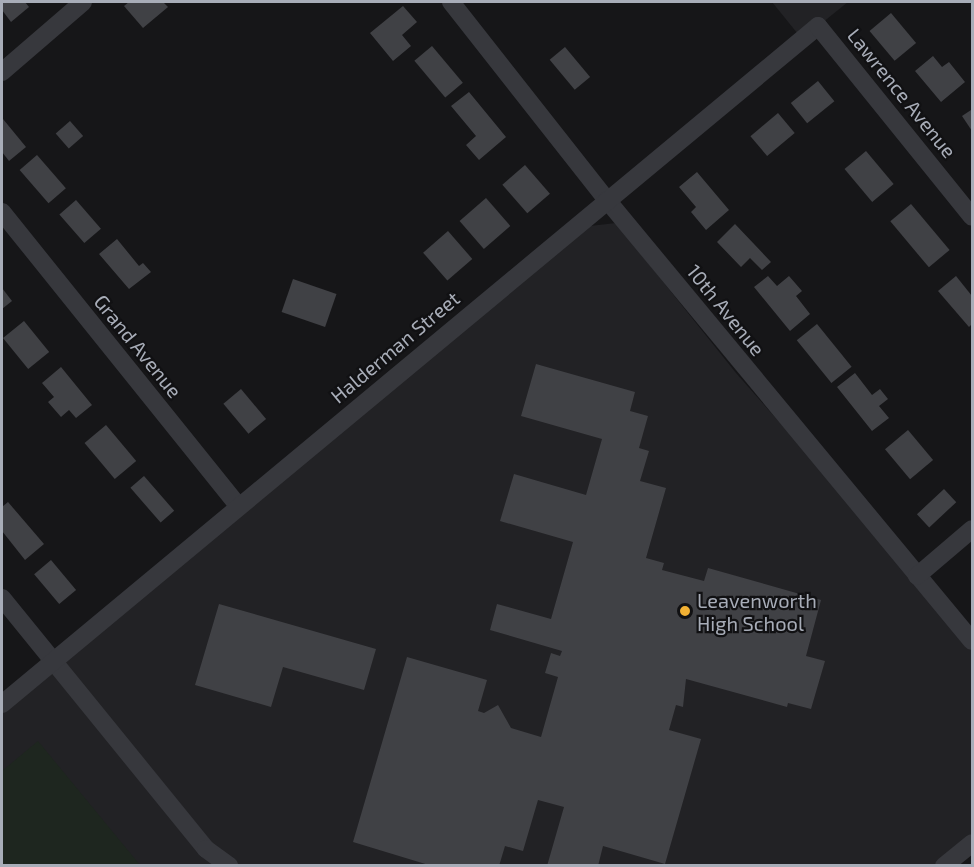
<!DOCTYPE html>
<style>
body{margin:0}
#map{position:relative;width:974px;height:867px;overflow:hidden;background:#161618;font-family:"Exo 2",sans-serif}
div>[style]{position:absolute}
.built>*{inset:0;background:#222225}
.green>*{inset:0;background:#1e261f}
.building>*{inset:0;background:#404145;transform-origin:0 0}
.minor>*{height:18px;margin:-9px;padding:0 9px;transform-origin:9px;border-radius:9px;background:#37383d}
.dots>*{width:16px;height:16px;translate:-50% -50%;box-sizing:border-box;border:3px solid #111113;border-radius:50%}
span{translate:-50% -50%;white-space:nowrap;text-align:center;line-height:1.15;-webkit-text-stroke:4.5px #111113;paint-order:stroke}
.street-label{font-size:20px;color:#a8adb8}
.poi-label{font-size:20px;color:#a8adb8}
.left{translate:0 -50%;text-align:left}
.frame{position:absolute;inset:0;border:3px solid #a8adb8;pointer-events:none}
</style>
<div id="map">
<div class="built">
<div style="clip-path:polygon(772px 2px,848px 2px,802px 39px)"></div>
<div style="clip-path:polygon(616px 223px,736px 373px,972px 641px,972px 843px,944px 866px,2px 865px,2px 704px,590px 226px)"></div>
</div>
<div class="green">
<div style="clip-path:polygon(38px 741px,140px 865px,2px 865px,2px 771px)"></div>
</div>
<div class="building">
<div style="clip-path:polygon(2px 2px,25px 2px,29px 7px,11px 22px,2px 10px)"></div>
<div style="clip-path:polygon(129px 2px,163px 2px,168px 7px,143px 28px,124px 6px)"></div>
<div style="clip-path:polygon(403px 6px,417px 22px,402px 35px,411px 46px,393px 61px,370px 33px)"></div>
<div style="left:891px;top:13px;width:39px;height:28px;rotate:50deg"></div>
<div style="left:432px;top:46px;width:48px;height:23px;rotate:50deg"></div>
<div style="left:565px;top:47px;width:39px;height:20px;rotate:50deg"></div>
<div style="clip-path:polygon(933px 56px,942px 67px,949px 62px,965px 82px,941px 102px,915px 71px)"></div>
<div style="left:818px;top:81px;width:26px;height:35px;rotate:51deg"></div>
<div style="clip-path:polygon(469px 92px,506px 137px,479px 160px,466px 145px,476px 136px,451px 106px)"></div>
<div style="clip-path:polygon(971px 110px,972px 112px,972px 131px,962px 116px)"></div>
<div style="left:778px;top:113px;width:26px;height:36px;rotate:50deg"></div>
<div style="clip-path:polygon(3px 119px,26px 147px,9px 161px,2px 152px)"></div>
<div style="left:70px;top:121px;width:20px;height:19px;rotate:49deg"></div>
<div style="left:866px;top:151px;width:43px;height:28px;rotate:50deg"></div>
<div style="left:37px;top:155px;width:44px;height:23px;rotate:49deg"></div>
<div style="left:525px;top:165px;width:38px;height:30px;rotate:49deg"></div>
<div style="clip-path:polygon(697px 172px,729px 210px,706px 230px,691px 212px,696px 207px,679px 187px)"></div>
<div style="left:486px;top:198px;width:37px;height:35px;rotate:49deg"></div>
<div style="left:76px;top:200px;width:38px;height:22px;rotate:49deg"></div>
<div style="left:911px;top:204px;width:60px;height:27px;rotate:50deg"></div>
<div style="clip-path:polygon(735px 224px,771px 262px,762px 270px,750px 258px,741px 267px,717px 242px)"></div>
<div style="left:448px;top:231px;width:37px;height:33px;rotate:49deg"></div>
<div style="clip-path:polygon(117px 239px,139px 266px,143px 263px,151px 272px,129px 289px,99px 254px)"></div>
<div style="clip-path:polygon(768px 276px,777px 286px,789px 276px,802px 291px,796px 296px,810px 314px,790px 331px,754px 287px)"></div>
<div style="clip-path:polygon(956px 276px,972px 296px,972px 324px,969px 327px,938px 291px)"></div>
<div style="left:293px;top:279px;width:46px;height:35px;rotate:19deg"></div>
<div style="clip-path:polygon(2px 288px,12px 301px,2px 309px)"></div>
<div style="left:24px;top:321px;width:40px;height:27px;rotate:51deg"></div>
<div style="left:817px;top:324px;width:55px;height:26px;rotate:51deg"></div>
<div style="clip-path:polygon(536px 364px,635px 392px,630px 411px,648px 416px,639px 448px,649px 451px,640px 481px,666px 488px,646px 558px,664px 563px,662px 570px,704px 581px,708px 568px,821px 600px,806px 656px,825px 661px,811px 709px,788px 703px,787px 707px,686px 679px,683px 707px,676px 705px,669px 730px,701px 739px,665px 864px,603px 846px,598px 866px,547px 866px,564px 807px,538px 800px,523px 851px,505px 846px,499px 866px,432px 866px,353px 842px,407px 657px,487px 680px,478px 711px,484px 713px,498px 705px,511px 728px,541px 737px,558px 677px,545px 673px,551px 653px,560px 656px,562px 651px,490px 630px,497px 604px,551px 619px,573px 542px,500px 521px,514px 474px,586px 495px,602px 439px,521px 416px)"></div>
<div style="clip-path:polygon(61px 367px,92px 405px,76px 418px,69px 410px,61px 417px,48px 402px,54px 397px,42px 383px)"></div>
<div style="clip-path:polygon(855px 373px,872px 395px,880px 389px,888px 399px,879px 406px,889px 418px,872px 431px,837px 387px)"></div>
<div style="left:241px;top:389px;width:39px;height:23px;rotate:50deg"></div>
<div style="left:106px;top:425px;width:47px;height:28px;rotate:50deg"></div>
<div style="left:908px;top:430px;width:39px;height:30px;rotate:50deg"></div>
<div style="left:144px;top:476px;width:46px;height:18px;rotate:49deg"></div>
<div style="left:944px;top:489px;width:18px;height:37px;rotate:47deg"></div>
<div style="clip-path:polygon(8px 502px,44px 544px,25px 560px,2px 531px,2px 507px)"></div>
<div style="left:51px;top:560px;width:39px;height:22px;rotate:50deg"></div>
<div style="clip-path:polygon(219px 604px,376px 649px,364px 690px,283px 667px,271px 707px,195px 685px)"></div>
</div>
<div class="minor">
<div style="left:451px;top:2px;width:252px;rotate:51.8deg"></div>
<div style="left:607px;top:200px;width:572px;rotate:50.39deg"></div>
<div style="left:2px;top:72px;width:107px;rotate:-40.8deg"></div>
<div style="left:2px;top:212px;width:378px;rotate:51.2deg"></div>
<div style="left:917px;top:576px;width:72px;rotate:-40.5deg"></div>
<div style="left:2px;top:598px;width:323px;rotate:50.9deg"></div>
<div style="left:206px;top:849px;width:29px;rotate:36deg"></div>
<div style="left:2px;top:704px;width:1061px;rotate:-39.72deg"></div>
<div style="left:818px;top:26px;width:245px;rotate:51.1deg"></div>
<div style="left:944px;top:866px;width:36px;rotate:-39deg"></div>
</div>
<div class="dots">
<div style="left:685px;top:611px;background:#f2b134"></div>
</div>
<div class="street-label">
<span style="left:902px;top:93px;rotate:51deg">Lawrence Avenue</span>
<span style="left:726px;top:310px;rotate:51deg">10th Avenue</span>
<span style="left:138px;top:346px;rotate:51deg">Grand Avenue</span>
<span style="left:395px;top:347px;rotate:-40deg">Halderman Street</span>
</div>
<div class="poi-label">
<span class="left" style="left:697px;top:612px">Leavenworth<br>High School</span>
</div>
<div class="frame"></div>
</div>
